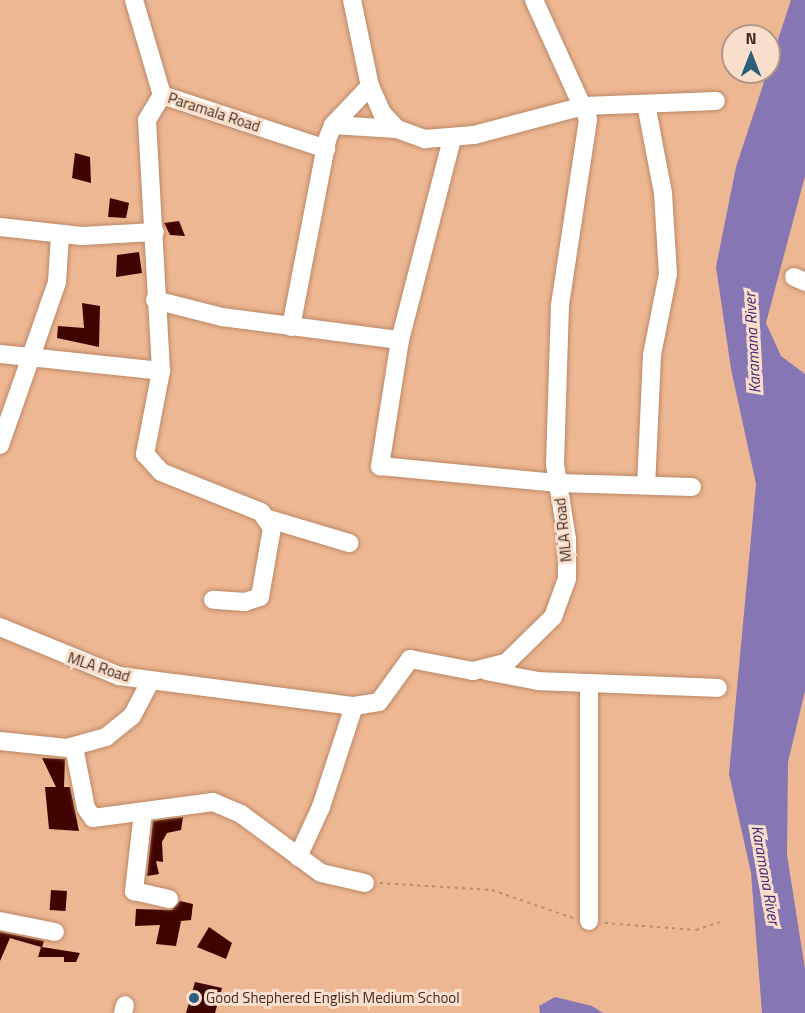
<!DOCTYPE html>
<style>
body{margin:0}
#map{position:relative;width:805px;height:1013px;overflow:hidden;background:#edb793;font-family:"Titillium Web",sans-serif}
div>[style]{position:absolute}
.water>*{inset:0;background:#8676b4}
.building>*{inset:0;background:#400400;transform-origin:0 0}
.path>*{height:2px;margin-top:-1px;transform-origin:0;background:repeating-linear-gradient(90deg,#b78b6e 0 3px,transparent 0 7.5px)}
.roads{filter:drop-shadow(0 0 2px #bb8865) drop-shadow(0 0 2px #bb8865)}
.minor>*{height:18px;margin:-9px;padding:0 9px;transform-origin:9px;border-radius:9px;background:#fff}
.dots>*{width:16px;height:16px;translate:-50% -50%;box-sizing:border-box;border:3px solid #fadecc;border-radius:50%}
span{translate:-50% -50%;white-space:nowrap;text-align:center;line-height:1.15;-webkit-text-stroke:6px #fadecc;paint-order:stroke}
.street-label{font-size:15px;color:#412c1d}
.poi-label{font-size:15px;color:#412c1d}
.left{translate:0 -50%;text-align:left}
.water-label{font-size:16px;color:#422873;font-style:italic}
.north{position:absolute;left:721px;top:24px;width:60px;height:60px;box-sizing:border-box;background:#fadecc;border:2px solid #b09786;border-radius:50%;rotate:0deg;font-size:16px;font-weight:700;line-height:24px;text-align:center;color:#412c1d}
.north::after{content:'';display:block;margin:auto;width:21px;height:27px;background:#2a5e7a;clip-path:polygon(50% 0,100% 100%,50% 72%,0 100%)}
</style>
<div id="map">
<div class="water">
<div style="clip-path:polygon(791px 0,805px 0,805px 176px,766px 323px,781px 356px,805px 374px,805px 691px,788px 762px,787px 855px,805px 969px,805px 1013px,762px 1013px,751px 873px,729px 774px,756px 484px,731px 369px,716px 267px,736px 167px)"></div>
<div style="clip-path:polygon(555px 997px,592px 1006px,603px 1013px,540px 1013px,539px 1006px)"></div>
</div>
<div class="building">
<div style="clip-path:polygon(75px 153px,90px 157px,91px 183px,72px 178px)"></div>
<div style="clip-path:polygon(110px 198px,129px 203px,126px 218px,108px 217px)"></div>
<div style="clip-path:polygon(179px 221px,185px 236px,170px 235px,164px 223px)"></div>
<div style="clip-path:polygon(139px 252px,142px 273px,116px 277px,117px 255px)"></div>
<div style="clip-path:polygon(82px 303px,100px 306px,99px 347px,57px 338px,58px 326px,84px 328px)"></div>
<div style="clip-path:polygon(42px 758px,65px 759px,64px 787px,70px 787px,79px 831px,49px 829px,45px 787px,56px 787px)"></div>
<div style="clip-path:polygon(183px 817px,181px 830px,167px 833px,162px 842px,163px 862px,156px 861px,159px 874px,147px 876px,153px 821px)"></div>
<div style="left:51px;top:890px;width:16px;height:20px;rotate:4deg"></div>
<div style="clip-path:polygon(180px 901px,193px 904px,191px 920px,181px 921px,176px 946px,156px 944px,160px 925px,135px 926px,136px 909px,172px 910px)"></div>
<div style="clip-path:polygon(209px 927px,232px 943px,226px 959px,197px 947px)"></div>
<div style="clip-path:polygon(0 932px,44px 941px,42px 947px,80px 953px,76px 962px,64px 962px,64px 957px,38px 957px,41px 947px,10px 938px,0 961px)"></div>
<div style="clip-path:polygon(195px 982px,222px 988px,215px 1013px,186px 1013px)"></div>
</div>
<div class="path">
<div style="left:380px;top:883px;width:112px;rotate:3.6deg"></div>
<div style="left:492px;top:890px;width:86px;rotate:19.1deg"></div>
<div style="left:605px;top:923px;width:91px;rotate:4.4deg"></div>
<div style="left:696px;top:930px;width:28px;rotate:-18deg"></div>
</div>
<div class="roads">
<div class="minor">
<div style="left:134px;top:0;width:99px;rotate:73.6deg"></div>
<div style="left:162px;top:95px;width:173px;rotate:18.2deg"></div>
<div style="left:352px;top:0;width:88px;rotate:78.2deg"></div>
<div style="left:370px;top:86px;width:30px;rotate:66deg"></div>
<div style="left:382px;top:113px;width:22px;rotate:47deg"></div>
<div style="left:397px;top:129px;width:30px;rotate:20deg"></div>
<div style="left:425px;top:139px;width:49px;rotate:-4.7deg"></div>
<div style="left:474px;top:135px;width:114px;rotate:-14.8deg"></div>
<div style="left:584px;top:106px;width:132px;rotate:-2.2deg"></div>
<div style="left:162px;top:95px;width:29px;rotate:121deg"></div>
<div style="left:147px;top:120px;width:251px;rotate:86.8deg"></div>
<div style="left:161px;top:371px;width:85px;rotate:100.9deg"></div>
<div style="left:145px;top:454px;width:24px;rotate:48deg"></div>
<div style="left:161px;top:472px;width:108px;rotate:21.8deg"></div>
<div style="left:261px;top:512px;width:19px;rotate:55deg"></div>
<div style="left:272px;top:528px;width:70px;rotate:99.9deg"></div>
<div style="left:260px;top:597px;width:16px;rotate:162deg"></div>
<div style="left:245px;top:602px;width:32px;rotate:-176deg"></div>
<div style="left:646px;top:104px;width:91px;rotate:79.2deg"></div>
<div style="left:663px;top:193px;width:81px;rotate:86.5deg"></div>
<div style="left:668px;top:274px;width:83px;rotate:101.2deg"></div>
<div style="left:652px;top:355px;width:130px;rotate:92.6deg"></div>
<div style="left:333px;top:125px;width:64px;rotate:3.6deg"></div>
<div style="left:452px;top:139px;width:208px;rotate:104.5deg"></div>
<div style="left:400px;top:340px;width:128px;rotate:99deg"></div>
<div style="left:380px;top:466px;width:179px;rotate:5.5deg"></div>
<div style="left:558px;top:483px;width:134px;rotate:1.7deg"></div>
<div style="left:0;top:227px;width:82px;rotate:6.3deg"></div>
<div style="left:82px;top:236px;width:73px;rotate:-3.1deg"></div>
<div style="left:794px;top:277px;width:12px;rotate:24deg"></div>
<div style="left:155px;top:300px;width:69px;rotate:14.2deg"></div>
<div style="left:222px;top:317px;width:179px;rotate:7.4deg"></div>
<div style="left:291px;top:327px;width:190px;rotate:-79.1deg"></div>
<div style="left:327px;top:140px;width:16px;rotate:-68deg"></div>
<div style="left:333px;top:125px;width:54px;rotate:-46.5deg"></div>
<div style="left:0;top:354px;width:162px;rotate:6deg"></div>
<div style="left:0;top:445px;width:173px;rotate:-70.7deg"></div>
<div style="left:57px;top:282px;width:47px;rotate:-86.3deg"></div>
<div style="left:269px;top:519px;width:84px;rotate:16.7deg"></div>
<div style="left:0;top:627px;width:129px;rotate:22.4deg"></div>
<div style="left:119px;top:676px;width:237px;rotate:7.3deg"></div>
<div style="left:354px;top:706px;width:25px;rotate:-9deg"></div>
<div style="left:379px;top:702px;width:53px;rotate:-54.2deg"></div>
<div style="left:410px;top:659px;width:64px;rotate:10.8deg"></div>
<div style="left:473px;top:671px;width:34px;rotate:-14deg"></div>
<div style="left:506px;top:663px;width:66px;rotate:-44.4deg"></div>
<div style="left:553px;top:617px;width:40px;rotate:-69.8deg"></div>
<div style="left:567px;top:579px;width:40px;rotate:-90deg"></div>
<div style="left:567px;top:539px;width:76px;rotate:-99.1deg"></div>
<div style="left:555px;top:464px;width:159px;rotate:-88.2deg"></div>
<div style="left:560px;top:305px;width:188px;rotate:-81.4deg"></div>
<div style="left:588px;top:119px;width:131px;rotate:-114.4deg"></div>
<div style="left:486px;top:671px;width:53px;rotate:10.9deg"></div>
<div style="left:538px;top:681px;width:180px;rotate:2.2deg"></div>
<div style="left:589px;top:683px;width:238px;rotate:90deg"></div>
<div style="left:0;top:741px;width:67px;rotate:6deg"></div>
<div style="left:67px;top:748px;width:41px;rotate:-15.8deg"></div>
<div style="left:106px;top:737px;width:33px;rotate:-39deg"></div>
<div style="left:132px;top:716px;width:38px;rotate:-62deg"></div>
<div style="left:74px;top:747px;width:62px;rotate:78.9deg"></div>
<div style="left:86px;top:808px;width:12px;rotate:55deg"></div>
<div style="left:93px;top:818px;width:121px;rotate:-7.6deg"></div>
<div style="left:213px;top:802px;width:30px;rotate:23deg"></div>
<div style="left:241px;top:814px;width:99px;rotate:36.4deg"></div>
<div style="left:321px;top:873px;width:45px;rotate:12.8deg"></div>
<div style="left:143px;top:812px;width:80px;rotate:96.5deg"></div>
<div style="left:134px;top:891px;width:36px;rotate:13deg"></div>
<div style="left:298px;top:857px;width:55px;rotate:-65.3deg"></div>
<div style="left:321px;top:807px;width:106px;rotate:-71.9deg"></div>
<div style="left:0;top:921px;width:56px;rotate:11.3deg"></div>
<div style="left:123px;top:1013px;width:8px;rotate:-76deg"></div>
</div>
</div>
<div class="dots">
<div style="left:194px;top:998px;background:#2a5e7a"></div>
</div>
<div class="street-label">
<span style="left:214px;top:112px;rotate:18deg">Paramala Road</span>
<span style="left:563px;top:530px;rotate:-96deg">MLA Road</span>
<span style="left:99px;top:667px;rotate:18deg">MLA Road</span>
</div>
<div class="poi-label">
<span class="left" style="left:206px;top:998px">Good Shephered English Medium School</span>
</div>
<div class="water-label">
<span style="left:752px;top:343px;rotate:-93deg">Karamana River</span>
<span style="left:766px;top:875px;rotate:80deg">Karamana River</span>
</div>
<div class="north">N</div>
</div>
